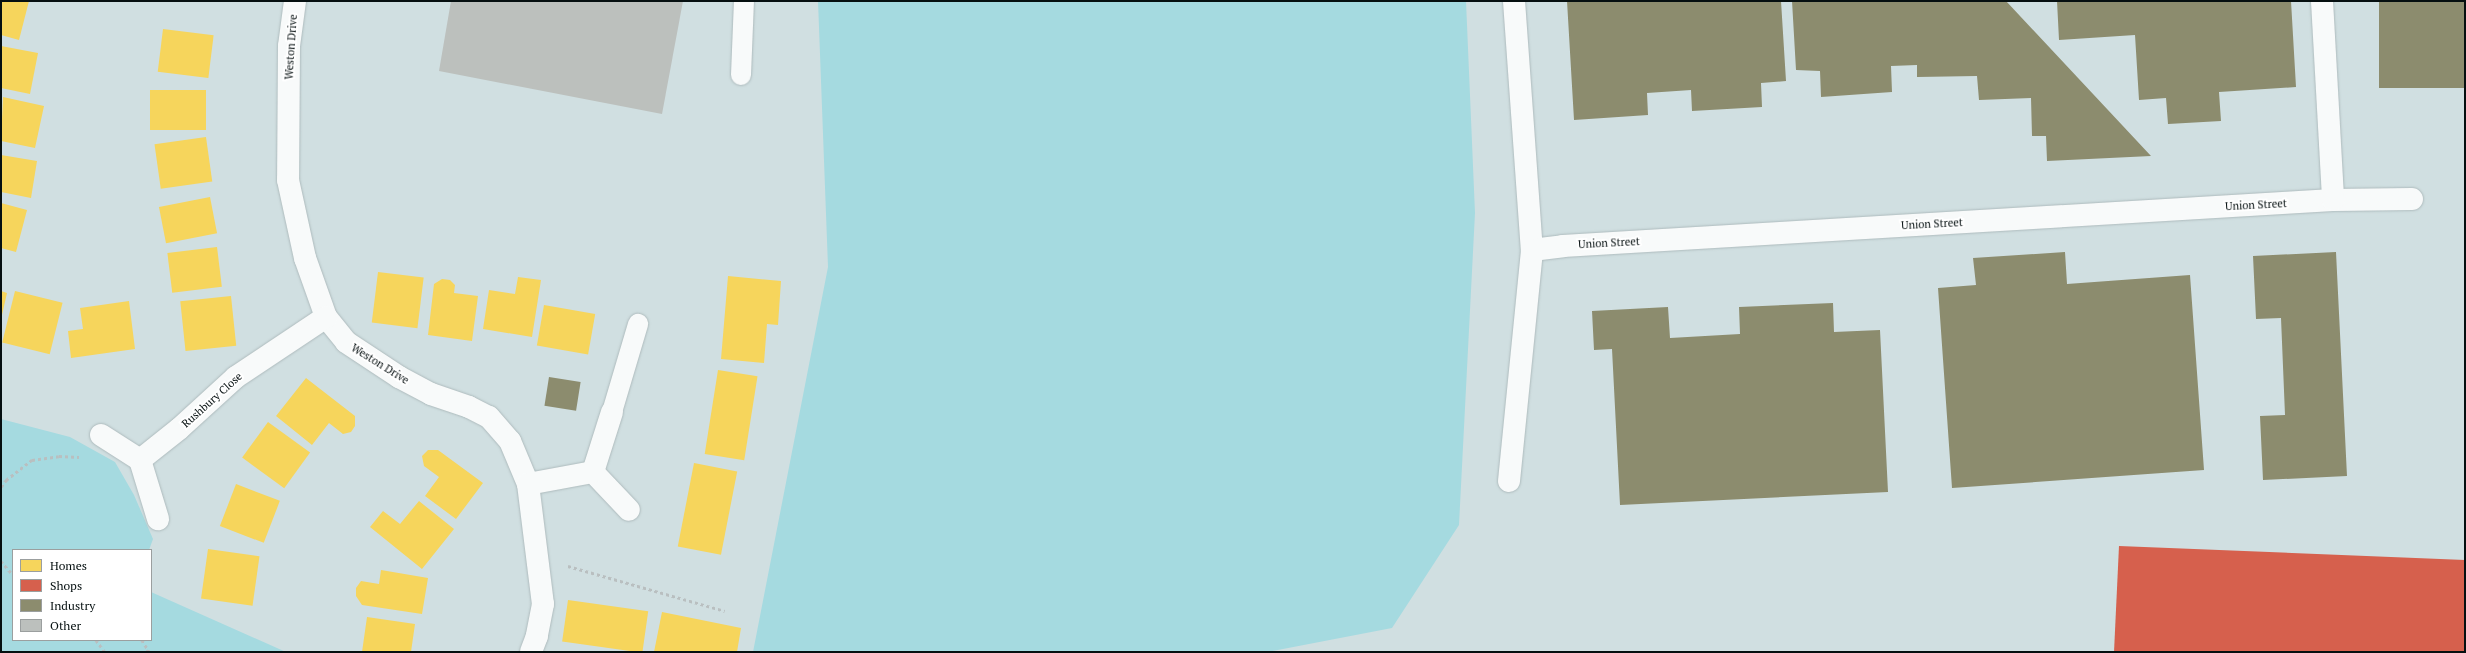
<!DOCTYPE html>
<style>
body{margin:0}
#map{position:relative;width:2466px;height:653px;overflow:hidden;background:#d0dfe1;font-family:"PT Serif",serif}
div>[style]{position:absolute}
.green>*{inset:0;background:#a5dae0}
.homes>*{inset:0;background:#f6d55c;transform-origin:0 0}
.shops>*{inset:0;background:#d6604d}
.industry>*{inset:0;background:#8c8c6e;transform-origin:0 0}
.building>*{inset:0;background:#bcc0bd}
.path>*{height:2.5px;margin-top:-1.25px;transform-origin:0;background:repeating-linear-gradient(90deg,#b9bfc0 0 3px,transparent 0 6px)}
.roads{filter:drop-shadow(0 0 1px #aebbbd) drop-shadow(0 0 1px #aebbbd)}
.lane>*{height:20px;margin:-10px;padding:0 10px;transform-origin:10px;border-radius:10px;background:#f8fafa}
.street>*{height:22px;margin:-11px;padding:0 11px;transform-origin:11px;border-radius:11px;background:#f8fafa}
span{translate:-50% -50%;white-space:nowrap;text-align:center;line-height:1.15;-webkit-text-stroke:4px #fff;paint-order:stroke}
.street-label{font-size:11px;color:#050f10}
.frame{position:absolute;inset:0;border:2px solid #050f10;pointer-events:none}
.legend{position:absolute;left:12px;top:549px;width:140px;height:92px;box-sizing:border-box;background:#fff;border:1px solid #9b9f9f;margin:0;padding:5px 7px;list-style:none;font-size:12px;color:#050f10}
.legend li{display:flex;align-items:center;gap:8px;height:20px}
.legend b{width:20px;border:1px solid #9b9f9f}
</style>
<div id="map">
<div class="green">
<div style="clip-path:polygon(818px 1px,1466px 1px,1475px 213px,1459px 525px,1392px 628px,1268px 652px,753px 652px,828px 267px)"></div>
<div style="clip-path:polygon(1px 419px,70px 437px,115px 462px,134px 495px,153px 539px,149px 550px,13px 550px,13px 640px,151px 640px,151px 592px,286px 652px,1px 652px)"></div>
</div>
<div class="homes">
<div style="clip-path:polygon(1px 1px,29px 1px,19px 40px,1px 35px)"></div>
<div style="left:163px;top:29px;width:51px;height:43px;rotate:7deg"></div>
<div style="clip-path:polygon(1px 46px,38px 53px,30px 94px,1px 88px)"></div>
<div style="left:150px;top:90px;width:56px;height:40px"></div>
<div style="clip-path:polygon(3px 97px,44px 106px,35px 148px,1px 141px)"></div>
<div style="left:206px;top:137px;width:45px;height:52px;rotate:82deg"></div>
<div style="clip-path:polygon(1px 155px,37px 161px,31px 198px,1px 192px)"></div>
<div style="left:210px;top:197px;width:37px;height:52px;rotate:79deg"></div>
<div style="clip-path:polygon(1px 203px,27px 210px,16px 252px,1px 248px)"></div>
<div style="left:217px;top:247px;width:40px;height:50px;rotate:83deg"></div>
<div style="left:378px;top:272px;width:46px;height:51px;rotate:7deg"></div>
<div style="clip-path:polygon(728px 276px,781px 281px,778px 325px,767px 324px,764px 363px,721px 359px)"></div>
<div style="clip-path:polygon(518px 277px,541px 280px,532px 337px,483px 329px,489px 290px,515px 294px)"></div>
<div style="clip-path:polygon(442px 279px,450px 280px,455px 285px,454px 293px,478px 296px,472px 341px,428px 335px,434px 284px)"></div>
<div style="clip-path:polygon(1px 291px,7px 293px,2px 315px,1px 315px)"></div>
<div style="left:15px;top:291px;width:49px;height:53px;rotate:14deg"></div>
<div style="left:231px;top:296px;width:50px;height:51px;rotate:84deg"></div>
<div style="clip-path:polygon(129px 301px,135px 349px,71px 358px,68px 331px,83px 329px,80px 308px)"></div>
<div style="left:544px;top:305px;width:52px;height:41px;rotate:10deg"></div>
<div style="left:718px;top:370px;width:40px;height:85px;rotate:9deg"></div>
<div style="clip-path:polygon(306px 378px,355px 416px,355px 426px,351px 432px,343px 434px,329px 423px,312px 445px,276px 416px)"></div>
<div style="left:268px;top:422px;width:52px;height:44px;rotate:36deg"></div>
<div style="clip-path:polygon(428px 450px,438px 450px,483px 483px,456px 519px,425px 496px,439px 477px,424px 466px,422px 456px)"></div>
<div style="left:694px;top:463px;width:44px;height:85px;rotate:11deg"></div>
<div style="left:236px;top:484px;width:47px;height:45px;rotate:21deg"></div>
<div style="clip-path:polygon(419px 501px,454px 529px,422px 569px,370px 527px,383px 511px,400px 524px)"></div>
<div style="left:208px;top:549px;width:52px;height:50px;rotate:8deg"></div>
<div style="clip-path:polygon(381px 570px,428px 578px,422px 614px,362px 605px,356px 596px,356px 588px,361px 581px,379px 584px)"></div>
<div style="left:568px;top:600px;width:81px;height:42px;rotate:8deg"></div>
<div style="clip-path:polygon(662px 612px,741px 628px,737px 652px,654px 652px)"></div>
<div style="clip-path:polygon(367px 617px,415px 624px,411px 652px,362px 652px)"></div>
</div>
<div class="shops">
<div style="clip-path:polygon(2119px 546px,2465px 560px,2465px 652px,2114px 652px)"></div>
</div>
<div class="industry">
<div style="clip-path:polygon(1567px 1px,1781px 1px,1786px 81px,1761px 83px,1762px 107px,1692px 111px,1691px 90px,1647px 93px,1648px 115px,1574px 120px)"></div>
<div style="clip-path:polygon(1792px 1px,2006px 1px,2151px 156px,2047px 161px,2046px 136px,2032px 136px,2031px 98px,1979px 100px,1977px 76px,1917px 77px,1917px 65px,1891px 66px,1892px 92px,1821px 97px,1820px 71px,1796px 70px)"></div>
<div style="clip-path:polygon(2057px 1px,2291px 1px,2296px 87px,2219px 92px,2221px 121px,2168px 124px,2166px 98px,2139px 100px,2135px 35px,2059px 40px)"></div>
<div style="left:2379px;top:1px;width:86px;height:87px"></div>
<div style="clip-path:polygon(2065px 252px,2067px 284px,2190px 275px,2204px 470px,1952px 488px,1938px 288px,1976px 285px,1973px 258px)"></div>
<div style="clip-path:polygon(2336px 252px,2347px 476px,2263px 480px,2260px 416px,2285px 415px,2281px 318px,2256px 319px,2253px 256px)"></div>
<div style="clip-path:polygon(1833px 303px,1834px 332px,1880px 330px,1888px 492px,1620px 505px,1612px 349px,1594px 350px,1592px 311px,1668px 307px,1670px 338px,1740px 334px,1739px 307px)"></div>
<div style="left:549px;top:377px;width:32px;height:29px;rotate:9deg"></div>
</div>
<div class="building">
<div style="clip-path:polygon(451px 1px,683px 1px,662px 114px,439px 71px)"></div>
</div>
<div class="path">
<div style="left:1px;top:487px;width:9px;rotate:-54deg"></div>
<div style="left:6px;top:480px;width:33px;rotate:-38deg"></div>
<div style="left:32px;top:460px;width:27px;rotate:-8deg"></div>
<div style="left:59px;top:456px;width:20px;rotate:3deg"></div>
<div style="left:1px;top:561px;width:18px;rotate:49deg"></div>
<div style="left:568px;top:566px;width:163px;rotate:16deg"></div>
<div style="left:96px;top:640px;width:15px;rotate:53deg"></div>
<div style="left:142px;top:640px;width:13px;rotate:58deg"></div>
<div style="left:149px;top:651px;width:3px;rotate:162deg"></div>
</div>
<div class="roads">
<div class="lane">
<div style="left:741px;top:75px;width:74px;rotate:-87.7deg"></div>
<div style="left:612px;top:412px;width:92px;rotate:-73.5deg"></div>
</div>
<div class="street">
<div style="left:295px;top:1px;width:45px;rotate:97.6deg"></div>
<div style="left:289px;top:46px;width:134px;rotate:90.4deg"></div>
<div style="left:288px;top:180px;width:80px;rotate:77.7deg"></div>
<div style="left:305px;top:258px;width:63px;rotate:70.4deg"></div>
<div style="left:326px;top:317px;width:32px;rotate:51deg"></div>
<div style="left:346px;top:342px;width:64px;rotate:33.4deg"></div>
<div style="left:399px;top:377px;width:36px;rotate:28deg"></div>
<div style="left:431px;top:394px;width:40px;rotate:18.9deg"></div>
<div style="left:469px;top:407px;width:22px;rotate:27deg"></div>
<div style="left:489px;top:417px;width:32px;rotate:49deg"></div>
<div style="left:510px;top:441px;width:47px;rotate:67.3deg"></div>
<div style="left:528px;top:484px;width:121px;rotate:82.9deg"></div>
<div style="left:543px;top:604px;width:33px;rotate:101deg"></div>
<div style="left:537px;top:636px;width:17px;rotate:111deg"></div>
<div style="left:1514px;top:1px;width:250px;rotate:85.9deg"></div>
<div style="left:1532px;top:250px;width:31px;rotate:-7deg"></div>
<div style="left:1563px;top:246px;width:771px;rotate:-3.42deg"></div>
<div style="left:2333px;top:200px;width:79px;rotate:-0.7deg"></div>
<div style="left:2322px;top:1px;width:199px;rotate:86.8deg"></div>
<div style="left:101px;top:435px;width:46px;rotate:32.7deg"></div>
<div style="left:140px;top:460px;width:62px;rotate:73deg"></div>
<div style="left:140px;top:460px;width:50px;rotate:-38.5deg"></div>
<div style="left:179px;top:429px;width:77px;rotate:-42.4deg"></div>
<div style="left:236px;top:377px;width:108px;rotate:-33.7deg"></div>
<div style="left:593px;top:472px;width:52px;rotate:46.5deg"></div>
<div style="left:1509px;top:481px;width:232px;rotate:-84.3deg"></div>
<div style="left:528px;top:484px;width:66px;rotate:-10.5deg"></div>
<div style="left:593px;top:472px;width:63px;rotate:-72.4deg"></div>
</div>
</div>
<div class="street-label">
<span style="left:291px;top:47px;rotate:-86deg">Weston Drive</span>
<span style="left:2256px;top:205px;rotate:-3deg">Union Street</span>
<span style="left:1932px;top:224px;rotate:-3deg">Union Street</span>
<span style="left:1609px;top:243px;rotate:-3deg">Union Street</span>
<span style="left:380px;top:364px;rotate:32deg">Weston Drive</span>
<span style="left:212px;top:400px;rotate:-42deg">Rushbury Close</span>
</div>
<div class="frame"></div>
<ul class="legend">
<li><b style="height:11px;background:#f6d55c"></b>Homes</li>
<li><b style="height:11px;background:#d6604d"></b>Shops</li>
<li><b style="height:11px;background:#8c8c6e"></b>Industry</li>
<li><b style="height:11px;background:#bcc0bd"></b>Other</li>
</ul>
</div>
